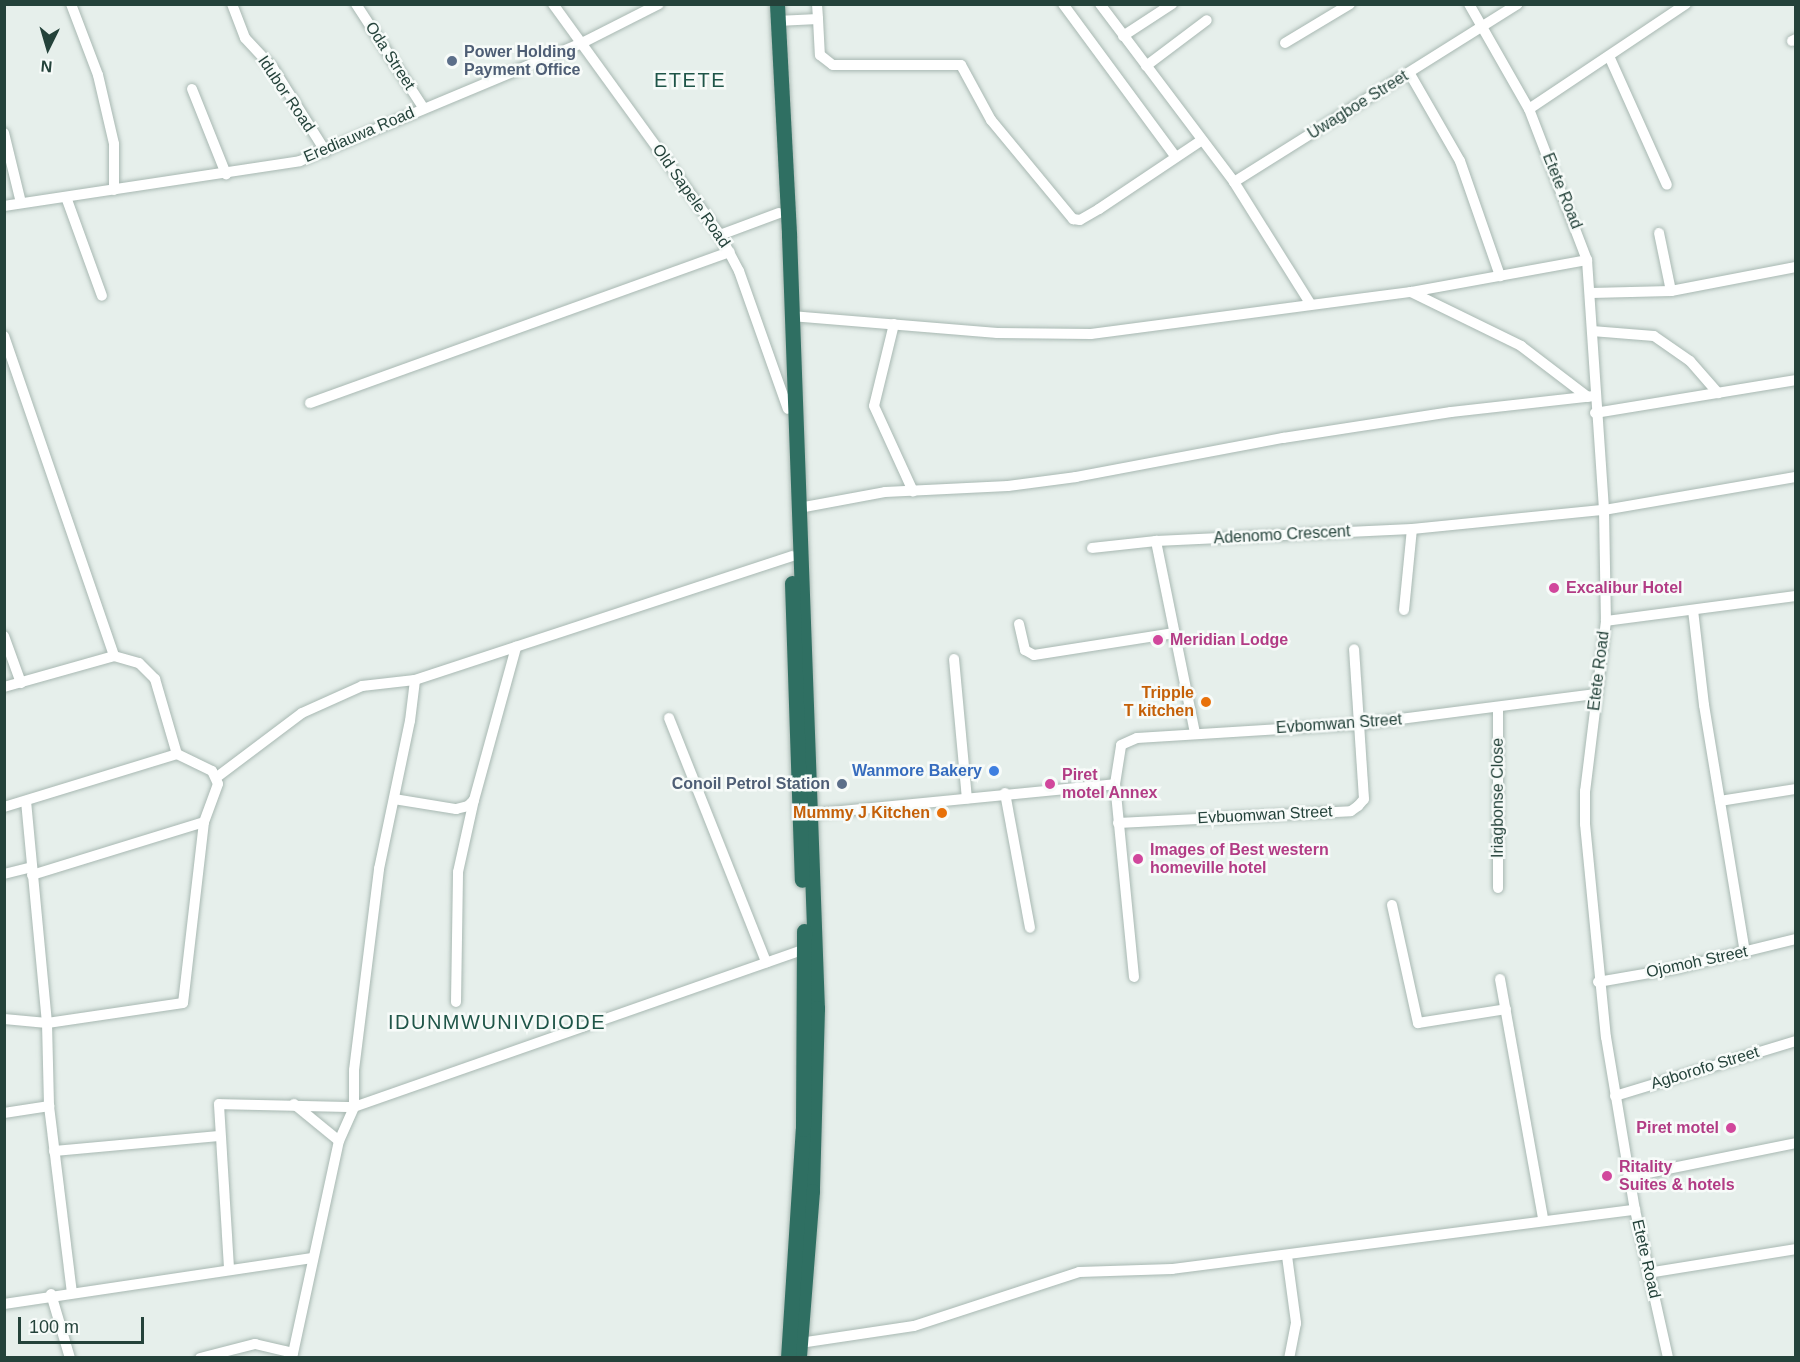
<!DOCTYPE html>
<style>
body{margin:0}
#map{position:relative;width:1800px;height:1362px;overflow:hidden;background:#e6efeb;font-family:Helvetica,sans-serif}
div>[style]{position:absolute}
.roads{filter:drop-shadow(0 0 2px #a8b8b2) drop-shadow(0 0 2px #a8b8b2)}
.minor>*{height:10px;margin:-5px;padding:0 5px;transform-origin:5px;border-radius:5px;background:#fff}
.highway>*{height:15px;margin:-7.5px;padding:0 7.5px;transform-origin:7.5px;border-radius:7.5px;background:#2f6f62}
.dots>*{width:16px;height:16px;translate:-50% -50%;box-sizing:border-box;border:3px solid #f7fbf9;border-radius:50%}
span{translate:-50% -50%;white-space:nowrap;text-align:center;line-height:1.15;-webkit-text-stroke:5px #f7fbf9;paint-order:stroke}
.service-label{font-size:16px;color:#4e5e75;font-weight:700}
.left{translate:0 -50%;text-align:left}
.right{translate:-100% -50%;text-align:right}
.street-label{font-size:16px;color:#24423a}
.hotel-label{font-size:16px;color:#b23c85;font-weight:700}
.food-label{font-size:16px;color:#c56008;font-weight:700}
.shop-label{font-size:16px;color:#366cbe;font-weight:700}
.quarter-label{font-size:20px;color:#1f5548;letter-spacing:1.5px}
.frame{position:absolute;inset:0;border:6px solid #24423a;pointer-events:none}
.north{position:absolute;left:18px;top:18px;width:60px;height:60px;-webkit-text-stroke:4px #f7fbf9;paint-order:stroke;rotate:185deg;font-size:16px;font-weight:700;line-height:24px;text-align:center;color:#24423a}
.north::after{content:'';display:block;margin:auto;width:21px;height:27px;background:#24423a;clip-path:polygon(50% 0,100% 100%,50% 72%,0 100%)}
.scale{position:absolute;left:18px;top:1317px;width:126px;height:27px;box-sizing:border-box;border:3px solid #24423a;border-top:0;padding-left:8px;font-size:18px;line-height:21px;white-space:nowrap;color:#24423a;-webkit-text-stroke:4px #f7fbf9;paint-order:stroke}
</style>
<div id="map">
<div class="roads">
<div class="minor">
<div style="left:71px;top:4px;width:76px;rotate:69.2deg"></div>
<div style="left:98px;top:75px;width:71px;rotate:76.9deg"></div>
<div style="left:114px;top:144px;width:46px;rotate:90deg"></div>
<div style="left:232px;top:4px;width:36px;rotate:69deg"></div>
<div style="left:245px;top:38px;width:41px;rotate:47deg"></div>
<div style="left:273px;top:68px;width:99px;rotate:57.8deg"></div>
<div style="left:356px;top:4px;width:123px;rotate:57deg"></div>
<div style="left:553px;top:4px;width:285px;rotate:54.1deg"></div>
<div style="left:720px;top:235px;width:41px;rotate:62.2deg"></div>
<div style="left:739px;top:271px;width:146px;rotate:70.5deg"></div>
<div style="left:817px;top:4px;width:15px;rotate:86deg"></div>
<div style="left:1063px;top:4px;width:190px;rotate:53.6deg"></div>
<div style="left:1100px;top:4px;width:223px;rotate:53deg"></div>
<div style="left:1234px;top:182px;width:143px;rotate:57.9deg"></div>
<div style="left:1469px;top:4px;width:121px;rotate:60.3deg"></div>
<div style="left:1529px;top:109px;width:162px;rotate:69deg"></div>
<div style="left:1587px;top:260px;width:251px;rotate:86.1deg"></div>
<div style="left:1604px;top:510px;width:111px;rotate:89deg"></div>
<div style="left:1606px;top:621px;width:171px;rotate:97deg"></div>
<div style="left:1585px;top:791px;width:33px;rotate:90deg"></div>
<div style="left:1585px;top:824px;width:214px;rotate:84.4deg"></div>
<div style="left:1606px;top:1037px;width:175px;rotate:80.5deg"></div>
<div style="left:1635px;top:1210px;width:152px;rotate:77.4deg"></div>
<div style="left:777px;top:21px;width:41px;rotate:-2.8deg"></div>
<div style="left:818px;top:19px;width:36px;rotate:87deg"></div>
<div style="left:820px;top:55px;width:16px;rotate:38deg"></div>
<div style="left:833px;top:65px;width:128px"></div>
<div style="left:961px;top:65px;width:63px;rotate:61.4deg"></div>
<div style="left:991px;top:120px;width:129px;rotate:50.4deg"></div>
<div style="left:1073px;top:219px;width:7px;rotate:8deg"></div>
<div style="left:1080px;top:220px;width:22px;rotate:-30deg"></div>
<div style="left:1099px;top:209px;width:124px;rotate:-33.8deg"></div>
<div style="left:1123px;top:36px;width:59px;rotate:-33.1deg"></div>
<div style="left:1792px;top:41px;width:4px;rotate:-27deg"></div>
<div style="left:1285px;top:43px;width:76px;rotate:-31deg"></div>
<div style="left:1609px;top:56px;width:141px;rotate:65.8deg"></div>
<div style="left:1146px;top:66px;width:76px;rotate:-37deg"></div>
<div style="left:1410px;top:74px;width:100px;rotate:60.1deg"></div>
<div style="left:1460px;top:161px;width:122px;rotate:70.8deg"></div>
<div style="left:192px;top:89px;width:92px;rotate:68.2deg"></div>
<div style="left:1529px;top:109px;width:189px;rotate:-33.8deg"></div>
<div style="left:4px;top:133px;width:72px;rotate:76.3deg"></div>
<div style="left:1234px;top:182px;width:335px;rotate:-32.1deg"></div>
<div style="left:66px;top:197px;width:105px;rotate:70deg"></div>
<div style="left:4px;top:206px;width:299px;rotate:-8.6deg"></div>
<div style="left:300px;top:161px;width:308px;rotate:-22.7deg"></div>
<div style="left:584px;top:42px;width:84px;rotate:-26.9deg"></div>
<div style="left:1659px;top:233px;width:59px;rotate:78.3deg"></div>
<div style="left:720px;top:235px;width:63px;rotate:-20.4deg"></div>
<div style="left:1411px;top:292px;width:123px;rotate:26.1deg"></div>
<div style="left:1521px;top:346px;width:84px;rotate:37.3deg"></div>
<div style="left:1591px;top:293px;width:80px;rotate:-1.4deg"></div>
<div style="left:1671px;top:291px;width:127px;rotate:-10.9deg"></div>
<div style="left:791px;top:316px;width:207px;rotate:4.7deg"></div>
<div style="left:997px;top:333px;width:94px;rotate:0.6deg"></div>
<div style="left:1091px;top:334px;width:323px;rotate:-7.5deg"></div>
<div style="left:1411px;top:292px;width:179px;rotate:-10.3deg"></div>
<div style="left:894px;top:324px;width:84px;rotate:103.7deg"></div>
<div style="left:874px;top:406px;width:94px;rotate:65.4deg"></div>
<div style="left:1592px;top:331px;width:62px;rotate:4.6deg"></div>
<div style="left:1654px;top:336px;width:44px;rotate:34.8deg"></div>
<div style="left:1690px;top:361px;width:43px;rotate:48.8deg"></div>
<div style="left:4px;top:336px;width:338px;rotate:71deg"></div>
<div style="left:310px;top:403px;width:446px;rotate:-19.8deg"></div>
<div style="left:1595px;top:413px;width:204px;rotate:-9.3deg"></div>
<div style="left:799px;top:508px;width:87px;rotate:-10.5deg"></div>
<div style="left:885px;top:492px;width:123px;rotate:-2.8deg"></div>
<div style="left:1008px;top:486px;width:69px;rotate:-7.5deg"></div>
<div style="left:1076px;top:477px;width:211px;rotate:-10.7deg"></div>
<div style="left:1283px;top:438px;width:170px;rotate:-8.8deg"></div>
<div style="left:1451px;top:412px;width:144px;rotate:-6.4deg"></div>
<div style="left:1092px;top:548px;width:64px;rotate:-6.2deg"></div>
<div style="left:1404px;top:610px;width:81px;rotate:-84.4deg"></div>
<div style="left:1693px;top:610px;width:96px;rotate:83.4deg"></div>
<div style="left:1704px;top:705px;width:251px;rotate:80.6deg"></div>
<div style="left:1606px;top:621px;width:192px;rotate:-7.5deg"></div>
<div style="left:1019px;top:624px;width:27px;rotate:77deg"></div>
<div style="left:1025px;top:650px;width:10px;rotate:29deg"></div>
<div style="left:1034px;top:655px;width:142px;rotate:-8.9deg"></div>
<div style="left:4px;top:636px;width:50px;rotate:70.1deg"></div>
<div style="left:954px;top:659px;width:140px;rotate:84.7deg"></div>
<div style="left:4px;top:687px;width:114px;rotate:-15.7deg"></div>
<div style="left:114px;top:656px;width:26px;rotate:16deg"></div>
<div style="left:139px;top:663px;width:23px;rotate:45deg"></div>
<div style="left:155px;top:679px;width:78px;rotate:73.7deg"></div>
<div style="left:177px;top:754px;width:39px;rotate:26deg"></div>
<div style="left:212px;top:771px;width:14px;rotate:65deg"></div>
<div style="left:218px;top:784px;width:40px;rotate:110.2deg"></div>
<div style="left:204px;top:822px;width:182px;rotate:96.6deg"></div>
<div style="left:183px;top:1003px;width:137px;rotate:171.6deg"></div>
<div style="left:47px;top:1023px;width:43px;rotate:-174.7deg"></div>
<div style="left:1498px;top:707px;width:181px;rotate:90deg"></div>
<div style="left:669px;top:718px;width:263px;rotate:68.3deg"></div>
<div style="left:1195px;top:733px;width:196px;rotate:-101.5deg"></div>
<div style="left:1156px;top:541px;width:256px;rotate:-2.7deg"></div>
<div style="left:1412px;top:529px;width:193px;rotate:-5.7deg"></div>
<div style="left:1604px;top:510px;width:195px;rotate:-9.8deg"></div>
<div style="left:217px;top:777px;width:106px;rotate:-37deg"></div>
<div style="left:302px;top:713px;width:66px;rotate:-24.2deg"></div>
<div style="left:362px;top:686px;width:53px;rotate:-6.5deg"></div>
<div style="left:415px;top:680px;width:397px;rotate:-18.2deg"></div>
<div style="left:1005px;top:793px;width:137px;rotate:79.5deg"></div>
<div style="left:394px;top:799px;width:63px;rotate:9.2deg"></div>
<div style="left:456px;top:809px;width:12px;rotate:-14deg"></div>
<div style="left:468px;top:806px;width:8px;rotate:-45deg"></div>
<div style="left:474px;top:800px;width:159px;rotate:-74.6deg"></div>
<div style="left:26px;top:801px;width:223px;rotate:84.6deg"></div>
<div style="left:47px;top:1023px;width:83px;rotate:88.6deg"></div>
<div style="left:49px;top:1106px;width:187px;rotate:83deg"></div>
<div style="left:1720px;top:801px;width:77px;rotate:-9deg"></div>
<div style="left:4px;top:807px;width:181px;rotate:-17deg"></div>
<div style="left:811px;top:814px;width:305px;rotate:-5.6deg"></div>
<div style="left:1118px;top:823px;width:233px;rotate:-2.9deg"></div>
<div style="left:1351px;top:811px;width:9px;rotate:-36deg"></div>
<div style="left:1358px;top:806px;width:9px;rotate:-49deg"></div>
<div style="left:1364px;top:799px;width:150px;rotate:-93.8deg"></div>
<div style="left:4px;top:874px;width:29px;rotate:-14deg"></div>
<div style="left:32px;top:875px;width:180px;rotate:-17.1deg"></div>
<div style="left:1392px;top:905px;width:121px;rotate:77.6deg"></div>
<div style="left:1418px;top:1023px;width:89px;rotate:-9deg"></div>
<div style="left:1134px;top:977px;width:194px;rotate:-95.6deg"></div>
<div style="left:1115px;top:784px;width:39px;rotate:-81deg"></div>
<div style="left:1121px;top:745px;width:17px;rotate:-24deg"></div>
<div style="left:1137px;top:738px;width:224px;rotate:-3.6deg"></div>
<div style="left:1361px;top:724px;width:237px;rotate:-7.3deg"></div>
<div style="left:1500px;top:979px;width:244px;rotate:79.8deg"></div>
<div style="left:1598px;top:982px;width:81px;rotate:-9.9deg"></div>
<div style="left:1678px;top:968px;width:122px;rotate:-13.8deg"></div>
<div style="left:456px;top:1002px;width:130px;rotate:-89.1deg"></div>
<div style="left:458px;top:872px;width:74px;rotate:-77.5deg"></div>
<div style="left:1615px;top:1096px;width:189px;rotate:-16.9deg"></div>
<div style="left:294px;top:1104px;width:58px;rotate:39.4deg"></div>
<div style="left:4px;top:1113px;width:46px;rotate:-8.8deg"></div>
<div style="left:54px;top:1151px;width:166px;rotate:-5.2deg"></div>
<div style="left:1628px;top:1177px;width:171px;rotate:-11.4deg"></div>
<div style="left:1287px;top:1256px;width:68px;rotate:82.3deg"></div>
<div style="left:1296px;top:1323px;width:36px;rotate:101deg"></div>
<div style="left:229px;top:1268px;width:164px;rotate:-93.5deg"></div>
<div style="left:219px;top:1104px;width:135px;rotate:1.3deg"></div>
<div style="left:354px;top:1107px;width:478px;rotate:-19.3deg"></div>
<div style="left:1648px;top:1273px;width:150px;rotate:-9.2deg"></div>
<div style="left:51px;top:1294px;width:67px;rotate:73.5deg"></div>
<div style="left:4px;top:1304px;width:310px;rotate:-8.5deg"></div>
<div style="left:800px;top:1343px;width:115px;rotate:-8.5deg"></div>
<div style="left:914px;top:1326px;width:174px;rotate:-18.1deg"></div>
<div style="left:1079px;top:1272px;width:93px;rotate:-1.8deg"></div>
<div style="left:1172px;top:1269px;width:467px;rotate:-7.3deg"></div>
<div style="left:200px;top:1358px;width:57px;rotate:-14.3deg"></div>
<div style="left:255px;top:1344px;width:39px;rotate:13deg"></div>
<div style="left:292px;top:1358px;width:222px;rotate:-77.8deg"></div>
<div style="left:339px;top:1141px;width:37px;rotate:-66deg"></div>
<div style="left:354px;top:1107px;width:37px;rotate:-90deg"></div>
<div style="left:354px;top:1070px;width:203px;rotate:-82.9deg"></div>
<div style="left:379px;top:869px;width:151px;rotate:-78.2deg"></div>
<div style="left:410px;top:721px;width:41px;rotate:-83deg"></div>
</div>
<div class="highway">
<div style="left:777px;top:4px;width:231px;rotate:87deg"></div>
<div style="left:789px;top:235px;width:774px;rotate:87.93deg"></div>
<div style="left:817px;top:1008px;width:183px;rotate:91.6deg"></div>
<div style="left:812px;top:1191px;width:168px;rotate:94.5deg"></div>
<div style="left:792px;top:583px;width:297px;rotate:88.1deg"></div>
<div style="left:788px;top:1358px;width:229px;rotate:-86.3deg"></div>
<div style="left:803px;top:1129px;width:198px;rotate:-89.7deg"></div>
</div>
</div>
<div class="dots">
<div style="left:452px;top:61px;background:#5c6f8a"></div>
<div style="left:1554px;top:588px;background:#d1479c"></div>
<div style="left:1158px;top:640px;background:#d1479c"></div>
<div style="left:1206px;top:702px;background:#e8710a"></div>
<div style="left:994px;top:771px;background:#3f7fe0"></div>
<div style="left:842px;top:784px;background:#5c6f8a"></div>
<div style="left:1050px;top:784px;background:#d1479c"></div>
<div style="left:942px;top:813px;background:#e8710a"></div>
<div style="left:1138px;top:859px;background:#d1479c"></div>
<div style="left:1731px;top:1128px;background:#d1479c"></div>
<div style="left:1607px;top:1176px;background:#d1479c"></div>
</div>
<div class="service-label">
<span class="left" style="left:464px;top:61px">Power Holding<br>Payment Office</span>
<span class="right" style="left:830px;top:784px">Conoil Petrol Station</span>
</div>
<div class="street-label">
<span style="left:390px;top:56px;rotate:57deg">Oda Street</span>
<span style="left:286px;top:94px;rotate:56deg">Idubor Road</span>
<span style="left:1358px;top:105px;rotate:-32deg">Uwagboe Street</span>
<span style="left:359px;top:135px;rotate:-23deg">Erediauwa Road</span>
<span style="left:1562px;top:191px;rotate:68deg">Etete Road</span>
<span style="left:691px;top:196px;rotate:55deg">Old Sapele Road</span>
<span style="left:1282px;top:535px;rotate:-3deg">Adenomo Crescent</span>
<span style="left:1599px;top:671px;rotate:-83deg">Etete Road</span>
<span style="left:1339px;top:724px;rotate:-4deg">Evbomwan Street</span>
<span style="left:1498px;top:798px;rotate:-90deg">Iriagbonse Close</span>
<span style="left:1265px;top:815px;rotate:-3deg">Evbuomwan Street</span>
<span style="left:1697px;top:962px;rotate:-12deg">Ojomoh Street</span>
<span style="left:1705px;top:1068px;rotate:-17deg">Agborofo Street</span>
<span style="left:1646px;top:1259px;rotate:77deg">Etete Road</span>
</div>
<div class="hotel-label">
<span class="left" style="left:1566px;top:588px">Excalibur Hotel</span>
<span class="left" style="left:1170px;top:640px">Meridian Lodge</span>
<span class="left" style="left:1062px;top:784px">Piret<br>motel Annex</span>
<span class="left" style="left:1150px;top:859px">Images of Best western<br>homeville hotel</span>
<span class="right" style="left:1719px;top:1128px">Piret motel</span>
<span class="left" style="left:1619px;top:1176px">Ritality<br>Suites &amp; hotels</span>
</div>
<div class="food-label">
<span class="right" style="left:1194px;top:702px">Tripple<br>T kitchen</span>
<span class="right" style="left:930px;top:813px">Mummy J Kitchen</span>
</div>
<div class="shop-label">
<span class="right" style="left:982px;top:771px">Wanmore Bakery</span>
</div>
<div class="quarter-label">
<span style="left:690px;top:80px">ETETE</span>
<span style="left:497px;top:1022px">IDUNMWUNIVDIODE</span>
</div>
<div class="frame"></div>
<div class="north">N</div>
<div class="scale">100 m</div>
</div>
